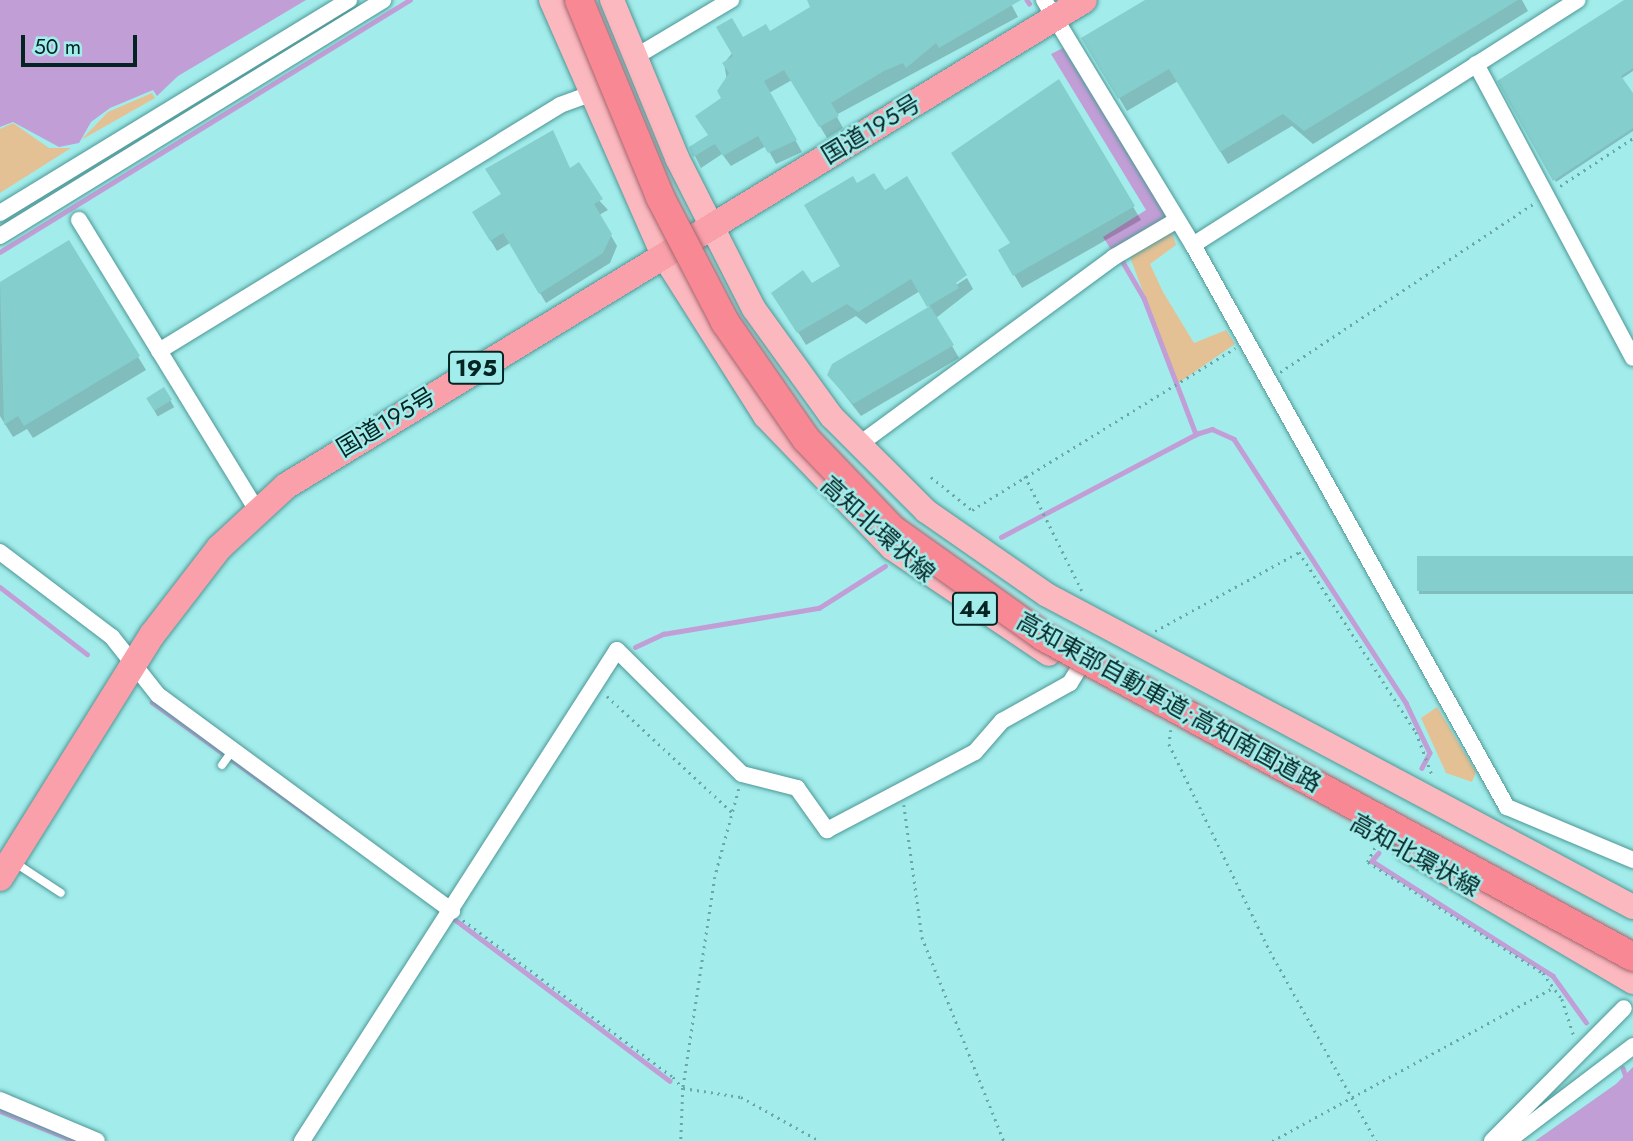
<!DOCTYPE html>
<meta charset="utf-8">
<style>
body{margin:0}
#map{position:relative;width:1633px;height:1141px;overflow:hidden;background:#a2edeb;font-family:Jost,"Noto Sans JP",sans-serif}
div>[style]{position:absolute}
.green>*{inset:0;background:#e4c195}
.water>*{inset:0;background:#c29ed6}
.shadow>*{inset:0;background:#0003;transform-origin:0 0}
.stream>*{height:4.5px;margin:-2.25px;padding:0 2.25px;transform-origin:2.25px;border-radius:2.25px;background:#c29ed6}
.building>*{inset:0;background:#84cfcd;transform-origin:0 0}
.path>*{height:2.5px;margin-top:-1.25px;transform-origin:0;background:repeating-linear-gradient(90deg,#6aa6a5 0 2px,transparent 0 7px)}
.roads{filter:drop-shadow(0 0 2px #4d9796) drop-shadow(0 0 2px #4d9796)}
.service>*{height:8px;margin:-4px;padding:0 4px;transform-origin:4px;border-radius:4px;background:#fff}
.minor>*{height:16px;margin:-8px;padding:0 8px;transform-origin:8px;border-radius:8px;background:#fff}
.primary>*{height:24px;margin:-12px;padding:0 12px;transform-origin:12px;border-radius:12px;background:#fbb8bf}
.trunk>*{height:26px;margin:-13px;padding:0 13px;transform-origin:13px;border-radius:13px;background:#faa0aa}
.bridges{filter:drop-shadow(0 0 2px #a3656d) drop-shadow(0 0 2px #a3656d)}
.motorway-bridge>*{height:28px;margin:-14px;padding:0 14px;transform-origin:14px;border-radius:14px;background:#f98895}
span{translate:-50% -50%;white-space:nowrap;text-align:center;line-height:1.15;-webkit-text-stroke:5px #a2edeb;paint-order:stroke}
.shield-label span{padding:2px 5px;background:#a2edeb;border:2px solid;border-radius:5px;-webkit-text-stroke-width:0}
.shield-label{font-size:23px;color:#032423;font-weight:700}
.street-label{font-size:24px;color:#032423}
.scale{position:absolute;left:21px;top:35px;width:116px;height:32px;box-sizing:border-box;border:4px solid #032423;border-top:0;padding-left:9px;font-size:21px;line-height:24px;white-space:nowrap;color:#032423;-webkit-text-stroke:5px #a2edeb;paint-order:stroke}
</style>
<div id="map">
<div class="green">
<div style="clip-path:polygon(152px 93px,155px 98px,81px 140px,108px 112px)"></div>
<div style="clip-path:polygon(13px 123px,49px 148px,71px 148px,0 193px,0 129px)"></div>
<div style="clip-path:polygon(1171px 230px,1176px 245px,1150px 264px,1163px 292px,1194px 343px,1226px 330px,1235px 344px,1177px 384px,1129px 254px)"></div>
<div style="clip-path:polygon(1437px 707px,1476px 772px,1472px 782px,1446px 773px,1421px 718px)"></div>
</div>
<div class="water">
<div style="clip-path:polygon(0 0,306px 0,178px 76px,157px 96px,153px 90px,110px 108px,91px 122px,79px 143px,59px 147px,13px 122px,0 127px)"></div>
<div style="clip-path:polygon(1063px 48px,1165px 213px,1165px 222px,1112px 251px,1103px 237px,1146px 210px,1051px 54px)"></div>
<div style="clip-path:polygon(1633px 1067px,1633px 1141px,1535px 1141px,1616px 1084px)"></div>
</div>
<div class="shadow">
<div style="clip-path:polygon(812px 0,1009px 0,1018px 17px,836px 115px,843px 128px,827px 138px,792px 80px,769px 93px,802px 152px,776px 164px,766px 146px,731px 166px,722px 154px,701px 168px,691px 148px,709px 136px,728px 87px,724px 63px,743px 40px,769px 34px,813px 8px)"></div>
<div style="clip-path:polygon(1148px 0,1522px 0,1528px 11px,1313px 144px,1292px 126px,1228px 164px,1178px 81px,1127px 111px,1084px 39px)"></div>
<div style="clip-path:polygon(1628px 0,1633px 0,1633px 71px,1621px 79px,1633px 96px,1633px 131px,1556px 182px,1499px 82px)"></div>
<div style="clip-path:polygon(1058px 82px,1141px 220px,1022px 288px,1000px 251px,1012px 244px)"></div>
<div style="clip-path:polygon(553px 133px,570px 169px,608px 210px,599px 215px,617px 246px,610px 263px,546px 303px,510px 243px,497px 251px,474px 213px,503px 195px)"></div>
<div style="clip-path:polygon(806px 206px,950px 289px,967px 278px,973px 289px,936px 318px,959px 358px,861px 416px,829px 375px,930px 308px,920px 291px,866px 324px,856px 316px,806px 345px,781px 305px,842px 267px)"></div>
<div style="clip-path:polygon(69px 243px,146px 370px,33px 438px,27px 429px,13px 437px,0 416px,0 284px)"></div>
<div style="left:164px;top:389px;width:21px;height:19px;rotate:61deg"></div>
<div style="left:1633px;top:558px;width:36px;height:214px;rotate:90deg"></div>
</div>
<div class="stream">
<div style="left:1027px;top:0;width:4px;rotate:56deg"></div>
<div style="left:0;top:252px;width:481px;rotate:-31.6deg"></div>
<div style="left:1120px;top:257px;width:48px;rotate:59.7deg"></div>
<div style="left:1144px;top:298px;width:146px;rotate:69.1deg"></div>
<div style="left:1196px;top:434px;width:17px;rotate:-17deg"></div>
<div style="left:1212px;top:429px;width:24px;rotate:24deg"></div>
<div style="left:1234px;top:439px;width:315px;rotate:56.9deg"></div>
<div style="left:1406px;top:703px;width:55px;rotate:64.4deg"></div>
<div style="left:1430px;top:753px;width:17px;rotate:118deg"></div>
<div style="left:1001px;top:537px;width:221px;rotate:-27.8deg"></div>
<div style="left:0;top:587px;width:110px;rotate:37.6deg"></div>
<div style="left:635px;top:647px;width:31px;rotate:-25deg"></div>
<div style="left:663px;top:634px;width:158px;rotate:-9.5deg"></div>
<div style="left:819px;top:608px;width:78px;rotate:-32.5deg"></div>
<div style="left:152px;top:702px;width:217px;rotate:35.8deg"></div>
<div style="left:1379px;top:853px;width:11px;rotate:131deg"></div>
<div style="left:1372px;top:861px;width:214px;rotate:32.4deg"></div>
<div style="left:1553px;top:976px;width:57px;rotate:54.3deg"></div>
<div style="left:449px;top:915px;width:276px;rotate:36.9deg"></div>
<div style="left:1623px;top:1068px;width:13px;rotate:72deg"></div>
<div style="left:0;top:1111px;width:81px;rotate:21.8deg"></div>
</div>
<div class="building">
<div style="clip-path:polygon(807px 0,1021px 0,939px 48px,936px 43px,906px 68px,903px 63px,884px 71px,831px 103px,839px 116px,819px 127px,784px 70px,764px 81px,797px 140px,768px 153px,758px 136px,723px 156px,715px 144px,693px 157px,689px 147px,708px 135px,695px 116px,721px 98px,717px 91px,729px 73px,722px 63px,733px 56px,716px 27px,732px 18px,743px 37px,766px 24px,770px 31px,810px 7px)"></div>
<div style="clip-path:polygon(1145px 0,1518px 0,1304px 131px,1283px 114px,1220px 152px,1169px 69px,1118px 99px,1081px 38px)"></div>
<div style="clip-path:polygon(1624px 0,1633px 0,1633px 68px,1621px 76px,1633px 93px,1633px 128px,1553px 181px,1497px 81px)"></div>
<div style="clip-path:polygon(1059px 79px,1135px 206px,1013px 276px,998px 250px,1010px 243px,951px 153px)"></div>
<div style="clip-path:polygon(553px 130px,570px 168px,579px 162px,603px 199px,594px 204px,612px 234px,603px 253px,539px 294px,503px 233px,490px 241px,472px 212px,501px 194px,485px 169px)"></div>
<div style="clip-path:polygon(874px 173px,885px 190px,907px 176px,967px 275px,956px 283px,959px 288px,927px 307px,911px 279px,858px 312px,847px 304px,797px 333px,771px 293px,803px 270px,812px 283px,840px 266px,804px 205px,853px 176px,857px 183px)"></div>
<div style="clip-path:polygon(69px 240px,140px 356px,24px 426px,18px 416px,4px 425px,0 282px)"></div>
<div style="clip-path:polygon(930px 306px,954px 345px,853px 404px,827px 375px,832px 364px)"></div>
<div style="left:164px;top:387px;width:15px;height:21px;rotate:58deg"></div>
<div style="left:1633px;top:556px;width:35px;height:216px;rotate:90deg"></div>
</div>
<div class="path">
<div style="left:1560px;top:186px;width:87px;rotate:-33.3deg"></div>
<div style="left:1280px;top:372px;width:305px;rotate:-33.6deg"></div>
<div style="left:1025px;top:476px;width:128px;rotate:63.6deg"></div>
<div style="left:931px;top:477px;width:53px;rotate:38.8deg"></div>
<div style="left:972px;top:510px;width:309px;rotate:-31.6deg"></div>
<div style="left:1155px;top:631px;width:164px;rotate:-28.7deg"></div>
<div style="left:1299px;top:552px;width:215px;rotate:57deg"></div>
<div style="left:1416px;top:732px;width:48px;rotate:69.3deg"></div>
<div style="left:607px;top:696px;width:171px;rotate:42.9deg"></div>
<div style="left:1171px;top:730px;width:14px;rotate:98deg"></div>
<div style="left:1169px;top:744px;width:230px;rotate:64deg"></div>
<div style="left:1270px;top:951px;width:218px;rotate:60.8deg"></div>
<div style="left:739px;top:789px;width:91px;rotate:105.3deg"></div>
<div style="left:715px;top:877px;width:213px;rotate:98.6deg"></div>
<div style="left:683px;top:1088px;width:59px;rotate:8.8deg"></div>
<div style="left:741px;top:1097px;width:90px;rotate:29.1deg"></div>
<div style="left:904px;top:805px;width:133px;rotate:82.2deg"></div>
<div style="left:922px;top:937px;width:220px;rotate:68.1deg"></div>
<div style="left:1375px;top:848px;width:16px;rotate:117deg"></div>
<div style="left:1368px;top:862px;width:207px;rotate:32.4deg"></div>
<div style="left:1543px;top:973px;width:32px;rotate:54deg"></div>
<div style="left:1562px;top:999px;width:39px;rotate:72deg"></div>
<div style="left:463px;top:920px;width:262px;rotate:36.8deg"></div>
<div style="left:673px;top:1077px;width:15px;rotate:48deg"></div>
<div style="left:683px;top:1088px;width:53px;rotate:92.2deg"></div>
<div style="left:1272px;top:1141px;width:321px;rotate:-28.6deg"></div>
</div>
<div class="roads">
<div class="service">
<div style="left:222px;top:765px;width:19px;rotate:-54deg"></div>
<div style="left:14px;top:862px;width:56px;rotate:33.4deg"></div>
</div>
<div class="minor">
<div style="left:1044px;top:0;width:287px;rotate:58.7deg"></div>
<div style="left:1193px;top:245px;width:644px;rotate:60.81deg"></div>
<div style="left:1507px;top:807px;width:137px;rotate:22.8deg"></div>
<div style="left:635px;top:57px;width:112px;rotate:-30.7deg"></div>
<div style="left:1476px;top:64px;width:333px;rotate:61.9deg"></div>
<div style="left:0;top:213px;width:409px;rotate:-31.4deg"></div>
<div style="left:79px;top:220px;width:341px;rotate:58.5deg"></div>
<div style="left:0;top:236px;width:450px;rotate:-31.6deg"></div>
<div style="left:1193px;top:245px;width:456px;rotate:-32.5deg"></div>
<div style="left:159px;top:351px;width:470px;rotate:-31.5deg"></div>
<div style="left:560px;top:105px;width:30px;rotate:-20deg"></div>
<div style="left:857px;top:446px;width:319px;rotate:-36.3deg"></div>
<div style="left:1114px;top:257px;width:73px;rotate:-30.4deg"></div>
<div style="left:0;top:552px;width:141px;rotate:37.2deg"></div>
<div style="left:112px;top:637px;width:74px;rotate:51.6deg"></div>
<div style="left:158px;top:695px;width:365px;rotate:36.3deg"></div>
<div style="left:0;top:1100px;width:105px;rotate:22.9deg"></div>
<div style="left:302px;top:1141px;width:583px;rotate:-57.32deg"></div>
<div style="left:617px;top:650px;width:176px;rotate:44.8deg"></div>
<div style="left:742px;top:774px;width:57px;rotate:14.3deg"></div>
<div style="left:797px;top:788px;width:52px;rotate:54.5deg"></div>
<div style="left:827px;top:830px;width:167px;rotate:-27.8deg"></div>
<div style="left:975px;top:752px;width:41px;rotate:-48.9deg"></div>
<div style="left:1002px;top:721px;width:78px;rotate:-29.2deg"></div>
<div style="left:1070px;top:683px;width:15px;rotate:-58deg"></div>
<div style="left:1492px;top:1141px;width:187px;rotate:-45.2deg"></div>
<div style="left:1508px;top:1141px;width:157px;rotate:-37.2deg"></div>
</div>
<div class="primary">
<div style="left:551px;top:0;width:279px;rotate:66.3deg"></div>
<div style="left:663px;top:255px;width:191px;rotate:57.6deg"></div>
<div style="left:765px;top:416px;width:183px;rotate:46.1deg"></div>
<div style="left:892px;top:548px;width:189px;rotate:34deg"></div>
<div style="left:612px;top:0;width:171px;rotate:67.6deg"></div>
<div style="left:677px;top:158px;width:169px;rotate:63deg"></div>
<div style="left:754px;top:309px;width:133px;rotate:54.2deg"></div>
<div style="left:832px;top:417px;width:133px;rotate:45deg"></div>
<div style="left:926px;top:511px;width:147px;rotate:34.8deg"></div>
<div style="left:1047px;top:595px;width:664px;rotate:28.03deg"></div>
<div style="left:1407px;top:849px;width:262px;rotate:30.5deg"></div>
</div>
<div class="trunk">
<div style="left:0;top:878px;width:287px;rotate:-58deg"></div>
<div style="left:152px;top:635px;width:110px;rotate:-52.4deg"></div>
<div style="left:219px;top:548px;width:91px;rotate:-42.8deg"></div>
<div style="left:286px;top:486px;width:934px;rotate:-31.34deg"></div>
</div>
</div>
<div class="bridges">
<div class="motorway-bridge">
<div style="left:579px;top:0;width:213px;rotate:67.6deg"></div>
<div style="left:660px;top:197px;width:141px;rotate:62.5deg"></div>
<div style="left:725px;top:322px;width:142px;rotate:55.3deg"></div>
<div style="left:806px;top:439px;width:124px;rotate:46.3deg"></div>
<div style="left:892px;top:529px;width:186px;rotate:35.4deg"></div>
<div style="left:1044px;top:637px;width:670px;rotate:28.51deg"></div>
</div>
</div>
<div class="shield-label">
<span style="left:476px;top:368px">195</span>
<span style="left:975px;top:609px">44</span>
</div>
<div class="street-label">
<span style="left:871px;top:129px;rotate:-31deg">国道195号</span>
<span style="left:386px;top:422px;rotate:-31deg">国道195号</span>
<span style="left:878px;top:529px;rotate:42deg">高知北環状線</span>
<span style="left:1169px;top:702px;rotate:29deg">高知東部自動車道;高知南国道路</span>
<span style="left:1415px;top:855px;rotate:29deg">高知北環状線</span>
</div>
<div class="scale">50 m</div>
</div>
